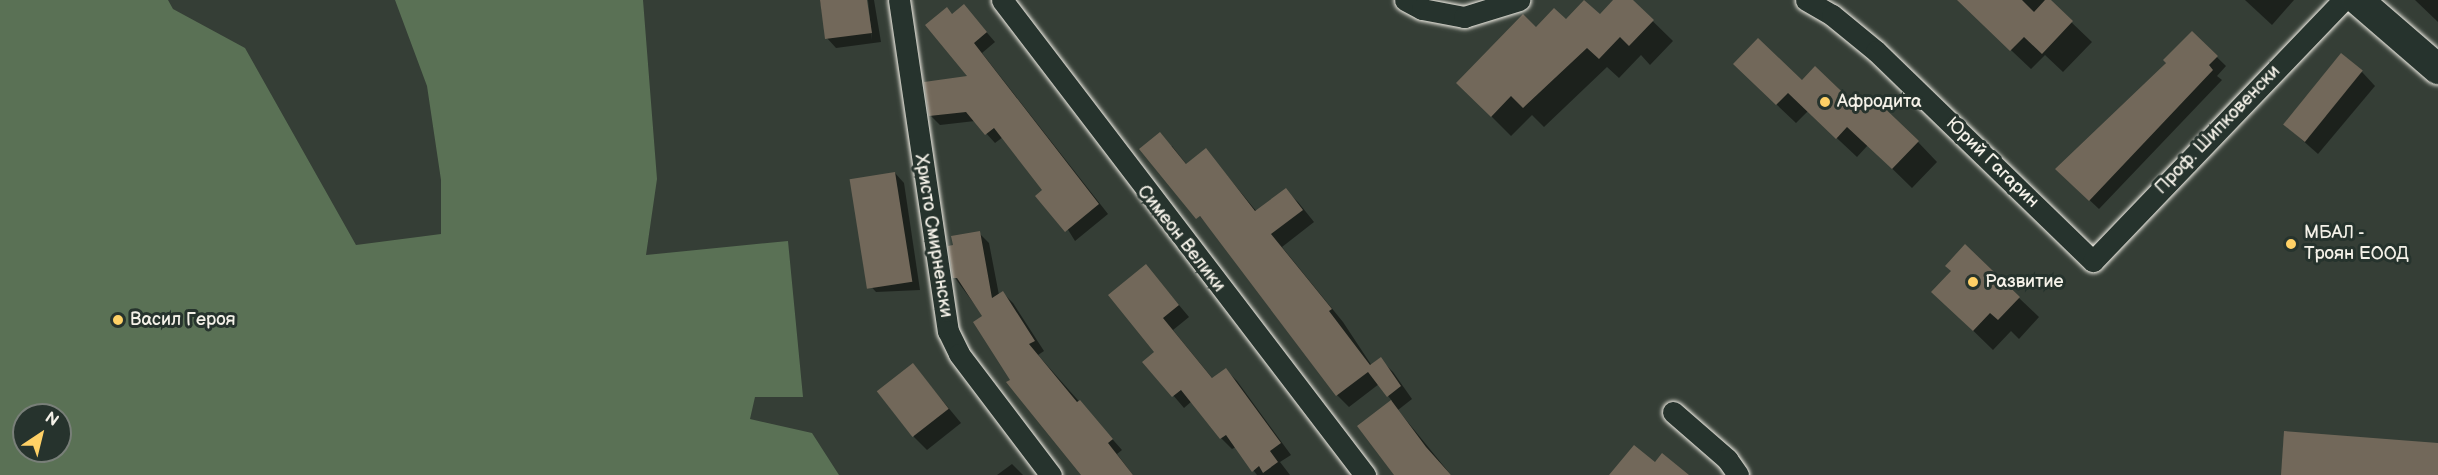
<!DOCTYPE html>
<meta charset="utf-8">
<style>
body{margin:0}
#map{position:relative;width:2438px;height:475px;overflow:hidden;background:#353e36;font-family:"Balsamiq Sans",sans-serif}
div>[style]{position:absolute}
.green>*{inset:0;background:#5a7155}
.shadow>*{inset:0;background:#0007}
.building>*{inset:0;background:#72685a;transform-origin:0 0}
.roads{filter:drop-shadow(0 0 2px #f4f1e8) drop-shadow(0 0 2px #f4f1e8)}
.street>*{height:21px;margin:-10.5px;padding:0 10.5px;transform-origin:10.5px;border-radius:10.5px;background:#26332d}
.secondary>*{height:30px;margin:-15px;padding:0 15px;transform-origin:15px;border-radius:15px;background:#26332d}
.dots>*{width:16px;height:16px;translate:-50% -50%;box-sizing:border-box;border:3px solid #26332d;border-radius:50%}
span{translate:-50% -50%;white-space:nowrap;text-align:center;line-height:1.15;-webkit-text-stroke:6px #26332d;paint-order:stroke}
.poi-label{font-size:18px;color:#f4f1e8}
.left{translate:0 -50%;text-align:left}
.street-label{font-size:18px;color:#f4f1e8}
.north{position:absolute;left:12px;top:403px;width:60px;height:60px;box-sizing:border-box;background:#26332d;border:2px solid #787f78;border-radius:50%;rotate:35deg;font-size:16px;font-weight:700;line-height:24px;text-align:center;color:#f4f1e8}
.north::after{content:'';display:block;margin:auto;width:21px;height:27px;background:#ffd166;clip-path:polygon(50% 0,100% 100%,50% 72%,0 100%)}
</style>
<div id="map">
<div class="green">
<div style="clip-path:polygon(evenodd,0 0,168px 0,173px 9px,245px 48px,356px 245px,441px 234px,441px 180px,427px 86px,395px 0,643px 0,657px 179px,646px 255px,788px 241px,803px 397px,755px 397px,750px 419px,812px 433px,839px 475px,0 475px,0 0,24px 415px,60px 415px,60px 451px,24px 451px,24px 415px)"></div>
</div>
<div class="shadow">
<div style="clip-path:polygon(820px 0,865px 0,872px 40px,868px 0,874px 0,881px 42px,836px 48px,827px 38px)"></div>
<div style="clip-path:polygon(1615px 0,1631px 0,1673px 41px,1650px 65px,1641px 55px,1619px 78px,1607px 67px,1544px 127px,1532px 115px,1511px 136px,1478px 103px,1536px 29px,1600px 16px)"></div>
<div style="clip-path:polygon(1958px 0,2048px 0,2092px 42px,2063px 72px,2045px 55px,2031px 69px)"></div>
<div style="clip-path:polygon(2245px 0,2294px 0,2272px 25px)"></div>
<div style="clip-path:polygon(2415px 0,2438px 0,2438px 22px)"></div>
<div style="clip-path:polygon(964px 6px,995px 42px,982px 53px,1108px 214px,1075px 241px,1044px 191px,1003px 137px,995px 143px,975px 121px,940px 125px,931px 116px,970px 77px,953px 16px)"></div>
<div style="clip-path:polygon(2192px 33px,2226px 66px,2217px 76px,2222px 80px,2099px 209px,2066px 178px)"></div>
<div style="clip-path:polygon(2362px 72px,2375px 86px,2318px 154px,2284px 124px)"></div>
<div style="clip-path:polygon(1802px 82px,1918px 142px,1937px 162px,1912px 188px,1868px 145px,1857px 157px,1808px 111px,1796px 123px,1755px 84px)"></div>
<div style="clip-path:polygon(1172px 146px,1187px 165px,1206px 150px,1257px 212px,1285px 190px,1298px 202px,1314px 222px,1282px 247px,1343px 322px,1372px 366px,1380px 359px,1393px 372px,1412px 399px,1398px 410px,1451px 475px,1397px 475px,1359px 426px,1392px 401px,1379px 384px,1349px 407px,1337px 395px,1211px 229px,1141px 149px)"></div>
<div style="clip-path:polygon(895px 173px,904px 183px,920px 290px,876px 292px,867px 282px)"></div>
<div style="clip-path:polygon(979px 233px,989px 243px,999px 295px,1003px 293px,1013px 303px,1044px 351px,1038px 355px,1122px 450px,1117px 454px,1133px 475px,1083px 475px,1012px 380px,984px 317px,955px 278px)"></div>
<div style="clip-path:polygon(1146px 266px,1189px 317px,1173px 330px,1213px 379px,1226px 370px,1237px 381px,1291px 455px,1280px 462px,1290px 475px,1257px 475px,1236px 447px,1232px 449px,1221px 438px,1192px 401px,1184px 408px,1145px 362px,1156px 352px)"></div>
<div style="clip-path:polygon(2019px 298px,2039px 317px,2019px 339px,2011px 331px,1993px 350px,1953px 311px)"></div>
<div style="clip-path:polygon(913px 365px,961px 423px,927px 450px,914px 437px)"></div>
<div style="clip-path:polygon(1012px 464px,1023px 475px,997px 475px)"></div>
</div>
<div class="building">
<div style="clip-path:polygon(820px 0,867px 0,872px 33px,825px 39px)"></div>
<div style="clip-path:polygon(1584px 0,1600px 14px,1613px 0,1633px 0,1654px 20px,1629px 46px,1620px 37px,1599px 59px,1587px 48px,1523px 108px,1511px 96px,1491px 117px,1456px 83px,1523px 14px,1536px 27px,1554px 8px,1566px 19px)"></div>
<div style="clip-path:polygon(1957px 0,2022px 0,2034px 12px,2045px 0,2051px 0,2073px 21px,2042px 54px,2024px 37px,2010px 51px)"></div>
<div style="clip-path:polygon(964px 4px,987px 32px,974px 43px,1099px 204px,1065px 232px,1035px 196px,1042px 190px,994px 128px,985px 135px,966px 112px,929px 116px,924px 82px,967px 76px,925px 25px,947px 7px,952px 14px)"></div>
<div style="clip-path:polygon(2192px 31px,2218px 56px,2209px 65px,2213px 70px,2089px 201px,2055px 169px,2166px 63px,2163px 60px)"></div>
<div style="clip-path:polygon(1758px 38px,1802px 80px,1815px 66px,1862px 111px,1874px 98px,1919px 141px,1892px 169px,1847px 127px,1836px 139px,1788px 93px,1776px 105px,1733px 64px)"></div>
<div style="left:2341px;top:53px;width:28px;height:92px;rotate:39deg"></div>
<div style="clip-path:polygon(1160px 132px,1186px 164px,1206px 148px,1255px 211px,1286px 188px,1303px 210px,1271px 234px,1332px 309px,1329px 311px,1370px 365px,1381px 357px,1401px 386px,1387px 397px,1368px 372px,1336px 396px,1200px 216px,1196px 219px,1139px 149px)"></div>
<div style="left:895px;top:172px;width:111px;height:46px;rotate:81deg"></div>
<div style="clip-path:polygon(980px 231px,992px 298px,1003px 291px,1035px 341px,1029px 344px,1077px 402px,1080px 400px,1113px 439px,1108px 443px,1133px 475px,1081px 475px,1006px 382px,1010px 380px,973px 322px,982px 316px,957px 278px,953px 278px,948px 246px,953px 245px,951px 236px)"></div>
<div style="clip-path:polygon(1965px 244px,2020px 297px,1998px 320px,1990px 313px,1973px 331px,1931px 292px,1951px 271px,1945px 266px)"></div>
<div style="clip-path:polygon(1146px 264px,1179px 305px,1163px 318px,1212px 378px,1226px 368px,1281px 443px,1270px 451px,1278px 462px,1263px 473px,1259px 466px,1252px 472px,1226px 435px,1220px 439px,1181px 390px,1172px 397px,1142px 362px,1154px 352px,1108px 295px)"></div>
<div style="left:913px;top:363px;width:58px;height:46px;rotate:52deg"></div>
<div style="clip-path:polygon(1391px 400px,1426px 447px,1451px 475px,1394px 475px,1357px 426px)"></div>
<div style="clip-path:polygon(2284px 431px,2438px 443px,2438px 475px,2281px 475px)"></div>
<div style="clip-path:polygon(1634px 445px,1655px 462px,1662px 453px,1689px 475px,1609px 475px)"></div>
</div>
<div class="roads">
<div class="street">
<div style="left:899px;top:0;width:335px;rotate:81.6deg"></div>
<div style="left:948px;top:331px;width:25px;rotate:64deg"></div>
<div style="left:959px;top:354px;width:152px;rotate:52.8deg"></div>
<div style="left:1002px;top:0;width:598px;rotate:52.61deg"></div>
<div style="left:1405px;top:0;width:19px;rotate:28deg"></div>
<div style="left:1422px;top:9px;width:43px;rotate:10.8deg"></div>
<div style="left:1464px;top:17px;width:58px;rotate:-17.2deg"></div>
<div style="left:1806px;top:0;width:30px;rotate:30deg"></div>
<div style="left:1832px;top:15px;width:57px;rotate:39.3deg"></div>
<div style="left:1876px;top:51px;width:302px;rotate:44.1deg"></div>
<div style="left:2093px;top:261px;width:361px;rotate:-46.2deg"></div>
<div style="left:1673px;top:412px;width:72px;rotate:41deg"></div>
<div style="left:1727px;top:459px;width:19px;rotate:55deg"></div>
</div>
<div class="secondary">
<div style="left:2358px;top:0;width:106px;rotate:40.8deg"></div>
</div>
</div>
<div class="dots">
<div style="left:1825px;top:102px;background:#ffd166"></div>
<div style="left:2291px;top:244px;background:#ffd166"></div>
<div style="left:1973px;top:282px;background:#ffd166"></div>
<div style="left:118px;top:320px;background:#ffd166"></div>
</div>
<div class="poi-label">
<span class="left" style="left:1837px;top:102px">Афродита</span>
<span class="left" style="left:2304px;top:244px">МБАЛ -<br>Троян ЕООД</span>
<span class="left" style="left:1985px;top:282px">Развитие</span>
<span class="left" style="left:130px;top:320px">Васил Героя</span>
</div>
<div class="street-label">
<span style="left:2218px;top:130px;rotate:-46deg">Проф. Шипковенски</span>
<span style="left:1992px;top:163px;rotate:44deg">Юрий Гагарин</span>
<span style="left:933px;top:236px;rotate:81deg">Христо Смирненски</span>
<span style="left:1181px;top:239px;rotate:52deg">Симеон Велики</span>
</div>
<div class="north">N</div>
</div>
